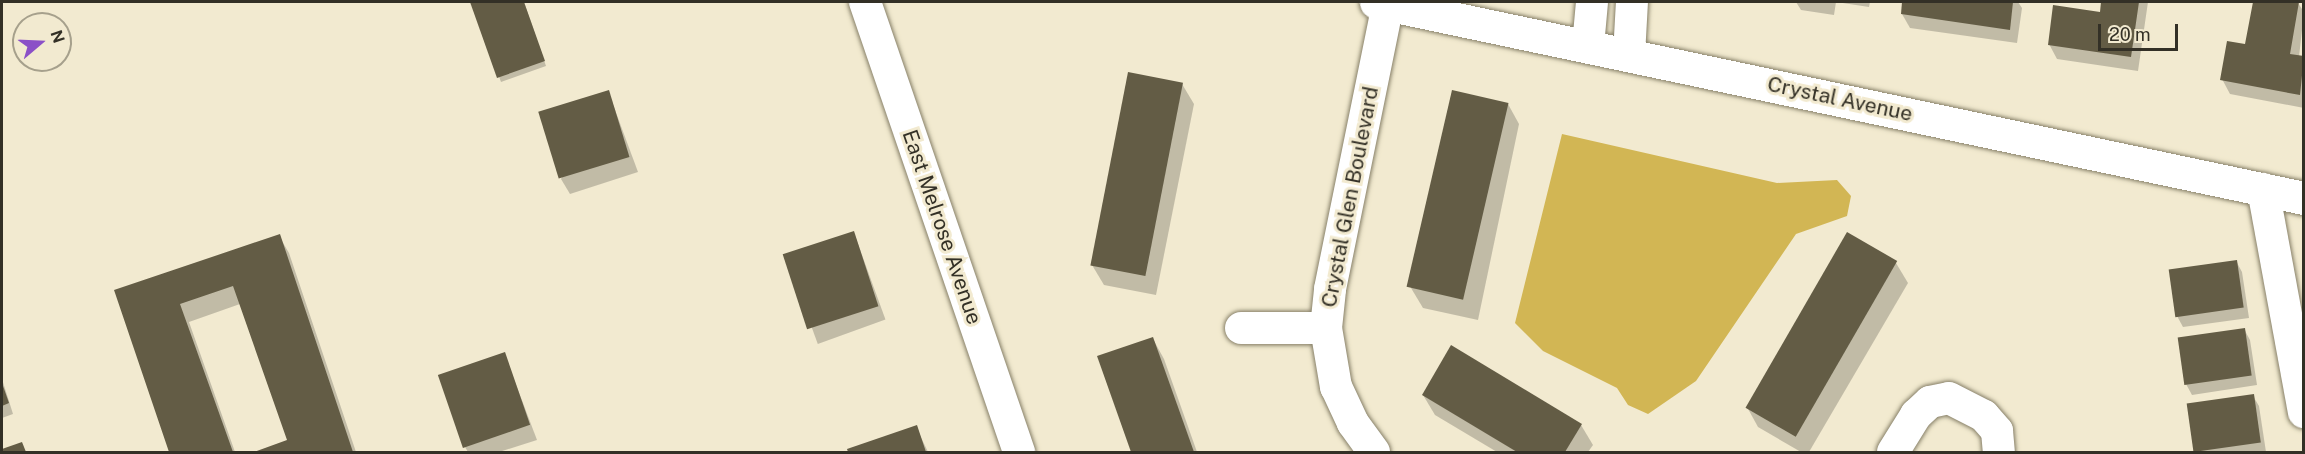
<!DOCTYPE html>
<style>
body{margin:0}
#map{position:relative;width:2305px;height:454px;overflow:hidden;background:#f2ead0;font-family:"Public Sans",sans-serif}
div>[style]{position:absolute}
.water>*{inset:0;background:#d2b654}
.shadow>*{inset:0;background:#0003;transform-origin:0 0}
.building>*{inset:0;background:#635c45;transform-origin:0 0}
.roads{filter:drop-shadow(0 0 2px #878068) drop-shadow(0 0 2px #878068)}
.minor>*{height:32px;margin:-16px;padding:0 16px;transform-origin:16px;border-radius:16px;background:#fff}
.tertiary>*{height:33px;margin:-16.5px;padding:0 16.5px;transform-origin:16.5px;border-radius:16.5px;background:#fff}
span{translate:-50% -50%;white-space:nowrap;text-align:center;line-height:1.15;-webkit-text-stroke:6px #f2ead0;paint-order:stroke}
.street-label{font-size:21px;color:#333026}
.frame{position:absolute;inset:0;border:3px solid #333026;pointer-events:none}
.north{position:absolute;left:12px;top:12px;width:60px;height:60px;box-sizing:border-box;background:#f2ead0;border:2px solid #a6a08c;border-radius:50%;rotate:71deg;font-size:16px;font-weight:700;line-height:24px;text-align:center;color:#333026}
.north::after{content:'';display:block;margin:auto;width:21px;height:27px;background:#8b50c7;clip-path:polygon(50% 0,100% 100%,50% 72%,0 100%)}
.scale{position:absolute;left:2098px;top:24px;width:80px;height:27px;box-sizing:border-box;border:3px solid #333026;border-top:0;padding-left:8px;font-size:18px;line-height:21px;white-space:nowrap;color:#333026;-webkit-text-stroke:4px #f2ead0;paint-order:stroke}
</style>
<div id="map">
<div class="water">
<div style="clip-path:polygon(1562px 134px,1777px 183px,1837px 180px,1851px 196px,1847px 216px,1796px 234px,1696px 381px,1648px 414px,1628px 405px,1617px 388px,1543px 351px,1515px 323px)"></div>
</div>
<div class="shadow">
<div style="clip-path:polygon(472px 2px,524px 2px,546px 66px,501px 82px)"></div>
<div style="clip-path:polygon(1796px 2px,1870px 2px,1869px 7px,1836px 2px,1834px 15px,1801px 10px)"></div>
<div style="clip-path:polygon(1904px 2px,2018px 2px,2022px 8px,2017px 43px,1910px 28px,1902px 14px)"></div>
<div style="clip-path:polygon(2103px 2px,2148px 2px,2138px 71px,2057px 59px,2049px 44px,2101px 14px)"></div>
<div style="clip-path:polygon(2255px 2px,2298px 3px,2304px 12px,2299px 57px,2304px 58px,2304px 108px,2230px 94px,2222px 79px,2246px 46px)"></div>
<div style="clip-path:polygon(1182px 84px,1194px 104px,1156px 295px,1104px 285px,1092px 265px)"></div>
<div style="clip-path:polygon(608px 91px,638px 172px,570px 194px,561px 179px)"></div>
<div style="clip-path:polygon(1508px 104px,1519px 124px,1478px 320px,1423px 308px,1411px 288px)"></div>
<div style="left:854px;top:233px;width:92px;height:72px;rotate:70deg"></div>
<div style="clip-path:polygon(1847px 234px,1896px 263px,1908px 283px,1809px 452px,1801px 452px,1758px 427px,1747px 407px)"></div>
<div style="clip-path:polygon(279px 236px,289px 253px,356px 452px,257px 452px,289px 441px,240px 304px,189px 322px,235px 452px,170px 452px,116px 291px)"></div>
<div style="clip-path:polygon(2236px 261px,2242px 272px,2249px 318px,2183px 327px,2177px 316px)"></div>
<div style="clip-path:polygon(2244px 329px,2250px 340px,2257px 385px,2192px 395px,2186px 384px)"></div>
<div style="clip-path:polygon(1153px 339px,1164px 359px,1197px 452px,1133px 452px,1099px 357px)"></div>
<div style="clip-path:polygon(504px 353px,537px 440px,499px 452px,468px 452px,465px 447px)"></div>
<div style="clip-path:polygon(2px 379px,13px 414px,2px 418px)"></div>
<div style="clip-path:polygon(1423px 395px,1581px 425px,1593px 445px,1588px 452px,1497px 452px,1435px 415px)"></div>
<div style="clip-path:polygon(2253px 396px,2259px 406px,2266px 452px,2196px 452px)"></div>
<div style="clip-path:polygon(916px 427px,928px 452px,850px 452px,849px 450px)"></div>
</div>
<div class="building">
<div style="clip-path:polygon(470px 2px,524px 2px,545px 61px,497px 78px)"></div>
<div style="clip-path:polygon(1902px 2px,2013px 2px,2010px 30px,1901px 14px)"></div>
<div style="clip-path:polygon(2101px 2px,2139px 2px,2131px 57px,2048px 45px,2053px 5px,2100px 12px)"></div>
<div style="clip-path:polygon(2253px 2px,2299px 2px,2290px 54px,2304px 56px,2300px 95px,2220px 80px,2227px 41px,2245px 44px)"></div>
<div style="left:1128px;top:72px;width:56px;height:197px;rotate:11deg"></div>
<div style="left:609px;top:90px;width:70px;height:74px;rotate:73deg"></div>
<div style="left:1452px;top:90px;width:58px;height:202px;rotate:13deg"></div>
<div style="left:854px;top:231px;width:79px;height:75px;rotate:72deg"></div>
<div style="left:1847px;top:232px;width:58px;height:203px;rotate:30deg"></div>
<div style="clip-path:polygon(280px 234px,353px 452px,254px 452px,287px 440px,233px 286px,180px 304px,233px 452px,169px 452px,114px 290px)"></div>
<div style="left:2237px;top:260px;width:48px;height:69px;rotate:82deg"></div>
<div style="left:2245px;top:328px;width:48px;height:68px;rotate:82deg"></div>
<div style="clip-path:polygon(1153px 337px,1194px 452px,1131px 452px,1097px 356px)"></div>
<div style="clip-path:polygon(1451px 345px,1582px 424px,1565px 452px,1517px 452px,1422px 395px)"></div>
<div style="left:505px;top:352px;width:77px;height:71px;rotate:71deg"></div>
<div style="clip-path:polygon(2px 383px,9px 403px,2px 406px)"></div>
<div style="left:2254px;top:394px;width:49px;height:68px;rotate:82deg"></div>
<div style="clip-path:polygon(917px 425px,926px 452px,848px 452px,847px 449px)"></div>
<div style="clip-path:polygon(22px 442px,26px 452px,2px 452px,2px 449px)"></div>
</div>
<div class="roads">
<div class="minor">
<div style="left:865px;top:2px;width:476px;rotate:71.1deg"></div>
<div style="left:1588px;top:46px;width:44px;rotate:-84.8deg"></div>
<div style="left:1629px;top:55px;width:53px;rotate:-86.8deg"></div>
<div style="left:2263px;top:189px;width:227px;rotate:79.6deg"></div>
<div style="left:1241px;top:328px;width:85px"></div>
<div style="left:1374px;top:452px;width:36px;rotate:-126deg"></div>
<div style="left:1353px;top:423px;width:40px;rotate:-115deg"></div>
<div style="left:1336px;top:387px;width:60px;rotate:-99.6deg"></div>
<div style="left:1326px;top:328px;width:39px;rotate:-84deg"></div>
<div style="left:1330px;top:289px;width:291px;rotate:-78.5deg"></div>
<div style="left:1893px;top:452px;width:44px;rotate:-58.1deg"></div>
<div style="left:1916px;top:415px;width:19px;rotate:-43deg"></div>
<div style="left:1930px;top:402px;width:19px;rotate:-12deg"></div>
<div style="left:1949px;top:398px;width:39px;rotate:27deg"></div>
<div style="left:1984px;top:416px;width:20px;rotate:49deg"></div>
<div style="left:1997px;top:431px;width:21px;rotate:85deg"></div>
</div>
<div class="tertiary">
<div style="left:1376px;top:2px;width:948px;rotate:11.93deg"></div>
</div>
</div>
<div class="street-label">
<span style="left:1840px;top:99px;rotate:12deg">Crystal Avenue</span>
<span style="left:1350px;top:197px;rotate:-79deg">Crystal Glen Boulevard</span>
<span style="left:942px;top:227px;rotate:71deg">East Melrose Avenue</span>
</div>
<div class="frame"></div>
<div class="north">N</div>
<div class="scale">20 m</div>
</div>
